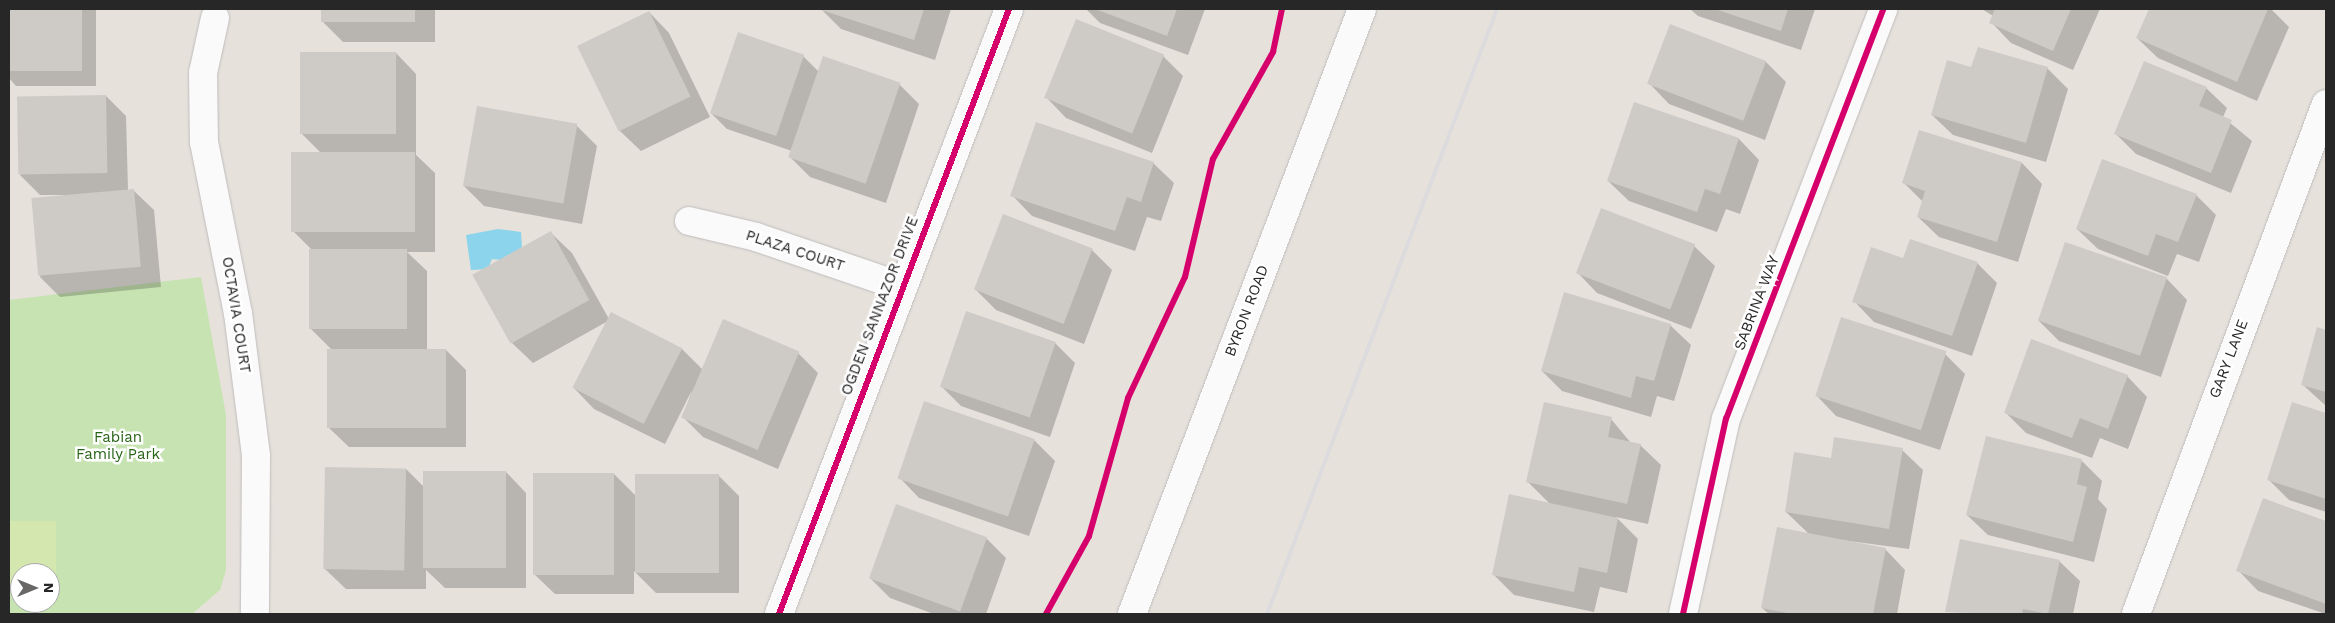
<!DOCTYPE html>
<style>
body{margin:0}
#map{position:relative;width:2335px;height:623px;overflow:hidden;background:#e6e1db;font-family:"Work Sans",sans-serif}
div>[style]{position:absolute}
.green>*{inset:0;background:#c7e3b2}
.pitch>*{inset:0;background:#d3e7af}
.water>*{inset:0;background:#8bd4eb}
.shadow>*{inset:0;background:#0003}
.building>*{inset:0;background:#cecbc7;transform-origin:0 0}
.roads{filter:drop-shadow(0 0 1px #bfbdbd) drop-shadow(0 0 1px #bfbdbd)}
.street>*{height:28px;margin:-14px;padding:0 14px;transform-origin:14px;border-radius:14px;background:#fbfafa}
.secondary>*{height:28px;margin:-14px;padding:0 14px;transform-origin:14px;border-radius:14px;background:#fbfafa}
.rail>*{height:4px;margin:-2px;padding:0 2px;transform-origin:2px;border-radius:2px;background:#dcdbdd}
.cycleway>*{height:6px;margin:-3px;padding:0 3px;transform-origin:3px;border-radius:3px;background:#d6006c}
span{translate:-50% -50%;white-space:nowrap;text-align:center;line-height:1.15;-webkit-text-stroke:5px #fff;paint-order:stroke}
.street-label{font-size:15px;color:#272727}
.park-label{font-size:15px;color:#276416}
.frame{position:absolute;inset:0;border:10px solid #272727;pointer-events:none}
.north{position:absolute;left:10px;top:563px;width:50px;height:50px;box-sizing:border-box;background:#fff;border:1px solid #a9a9a9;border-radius:50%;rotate:90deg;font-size:14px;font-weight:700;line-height:20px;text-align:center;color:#272727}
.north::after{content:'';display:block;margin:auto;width:18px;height:22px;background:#6a6866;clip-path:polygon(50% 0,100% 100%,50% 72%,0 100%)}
</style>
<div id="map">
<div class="green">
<div style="clip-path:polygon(evenodd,201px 277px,226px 415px,226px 570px,220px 590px,192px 614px,9px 614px,9px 300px,201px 277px,20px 573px,50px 573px,50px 603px,20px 603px,20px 573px)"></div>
</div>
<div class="pitch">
<div style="clip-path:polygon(9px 521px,56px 521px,56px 592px,50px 592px,50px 573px,20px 573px,20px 591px,9px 591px)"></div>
</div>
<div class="water">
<div style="clip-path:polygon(498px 229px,521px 232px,522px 247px,502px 260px,492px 259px,488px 269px,471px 270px,466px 235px)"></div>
</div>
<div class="shadow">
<div style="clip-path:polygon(9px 9px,96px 9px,96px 86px,16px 86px,9px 78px)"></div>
<div style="clip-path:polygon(323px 9px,435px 9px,435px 42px,343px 42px,323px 22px)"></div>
<div style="clip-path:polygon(821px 9px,951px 9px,935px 60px,841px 29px)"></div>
<div style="clip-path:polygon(1086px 9px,1205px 9px,1188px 55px,1100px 23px)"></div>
<div style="clip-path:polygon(1690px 9px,1815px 9px,1801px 50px,1698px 16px)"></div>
<div style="clip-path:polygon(1982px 9px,2100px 9px,2073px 70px,2011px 43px,1991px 22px,1993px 16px)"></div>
<div style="clip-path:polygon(2150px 9px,2271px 9px,2289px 27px,2257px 101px,2158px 58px,2137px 38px)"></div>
<div style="clip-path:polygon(649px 12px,669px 33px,710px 117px,641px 151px,620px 131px)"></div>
<div style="clip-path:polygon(396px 53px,416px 74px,416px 155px,435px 173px,435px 252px,407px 252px,427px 271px,427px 350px,446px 350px,466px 370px,466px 447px,349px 447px,328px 427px,332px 350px,311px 329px,311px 249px,293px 231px,321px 153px,301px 133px)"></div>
<div style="clip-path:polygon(803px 56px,819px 72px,899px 84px,919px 104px,886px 203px,810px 177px,790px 157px,792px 151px,727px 129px,712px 114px)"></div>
<div style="clip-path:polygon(1163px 56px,1183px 76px,1152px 153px,1066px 118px,1046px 97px)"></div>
<div style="clip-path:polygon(1765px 61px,1786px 82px,1765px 140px,1669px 104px,1649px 83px)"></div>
<div style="clip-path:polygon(1972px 68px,2047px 68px,2068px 89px,2046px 162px,1953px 135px,1932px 115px)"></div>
<div style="clip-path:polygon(2206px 88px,2227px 108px,2223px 117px,2252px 141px,2231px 193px,2136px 154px,2116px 134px)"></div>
<div style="clip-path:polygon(106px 96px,126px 116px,128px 190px,133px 190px,154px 210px,161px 287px,60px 297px,40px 277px,64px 195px,40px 195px,20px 175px)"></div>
<div style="clip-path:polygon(1635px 104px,1739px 139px,1759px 160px,1740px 214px,1726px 209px,1717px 232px,1629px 201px,1608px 181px)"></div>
<div style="clip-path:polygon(576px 125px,597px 146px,582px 224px,484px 206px,464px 186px)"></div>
<div style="clip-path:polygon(1153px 163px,1174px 183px,1161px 221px,1147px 217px,1135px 251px,1032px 216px,1012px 195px)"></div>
<div style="clip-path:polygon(2022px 163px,2042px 184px,2018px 262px,1939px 237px,1918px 217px,1923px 202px,1904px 183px)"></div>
<div style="clip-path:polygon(2196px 195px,2216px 215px,2199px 262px,2177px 254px,2168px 276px,2098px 249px,2077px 229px)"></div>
<div style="clip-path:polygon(551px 233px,572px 253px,609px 319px,611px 314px,682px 349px,703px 370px,798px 353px,818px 373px,778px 469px,703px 437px,683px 417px,692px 390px,665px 444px,594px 409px,574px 388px,608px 321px,533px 363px,512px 343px)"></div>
<div style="clip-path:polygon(2066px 244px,2167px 279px,2187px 300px,2161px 377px,2059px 341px,2039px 321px)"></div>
<div style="clip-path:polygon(1694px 246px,1715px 266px,1691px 329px,1597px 293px,1577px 272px)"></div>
<div style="clip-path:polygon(1092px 250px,1112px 270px,1084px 344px,996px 310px,976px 290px)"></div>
<div style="clip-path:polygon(1904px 260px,1977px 263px,1997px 283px,1972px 356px,1874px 322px,1854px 301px)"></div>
<div style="clip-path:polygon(1670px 325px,1691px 345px,1674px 401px,1657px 396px,1651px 417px,1562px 391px,1542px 371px)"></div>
<div style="clip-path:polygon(2318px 329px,2326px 331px,2326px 406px,2303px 385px)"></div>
<div style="clip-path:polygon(1055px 343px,1075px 363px,1050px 437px,961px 406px,941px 386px)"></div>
<div style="clip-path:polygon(1945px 354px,1965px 374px,1940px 450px,1836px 416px,1816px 395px)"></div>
<div style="clip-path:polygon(2127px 376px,2147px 397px,2128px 449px,2100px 438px,2092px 458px,2026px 433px,2005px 412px)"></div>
<div style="clip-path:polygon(2293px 404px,2326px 415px,2326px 512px,2289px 500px,2268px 479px)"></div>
<div style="clip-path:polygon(1611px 419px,1631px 443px,1640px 445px,1661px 465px,1648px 524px,1616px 517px,1638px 539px,1627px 593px,1600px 587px,1594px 612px,1514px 595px,1493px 574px,1551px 505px,1528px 482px)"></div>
<div style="clip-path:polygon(1034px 440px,1055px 461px,1029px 536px,919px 498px,899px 477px)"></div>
<div style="clip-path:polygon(1902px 450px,1923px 470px,1909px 549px,1819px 537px,1885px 549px,1905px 570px,1897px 614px,1769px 614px,1762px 608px,1809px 534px,1786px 512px,1832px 460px)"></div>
<div style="clip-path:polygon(2082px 461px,2102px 481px,2098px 499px,2107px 509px,2094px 562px,1988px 535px,1967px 515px)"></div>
<div style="clip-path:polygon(406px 469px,424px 487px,506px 472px,526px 493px,526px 588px,445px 588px,426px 570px,426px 589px,346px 589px,325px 569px)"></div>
<div style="clip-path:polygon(614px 474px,636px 496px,718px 475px,739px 496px,739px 593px,656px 593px,634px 571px,634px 594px,555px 594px,534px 574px)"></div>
<div style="clip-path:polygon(2264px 499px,2326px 522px,2326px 614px,2258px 591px,2238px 570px)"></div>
<div style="clip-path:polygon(986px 538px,1006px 558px,986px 614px,934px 614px,890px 598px,870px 578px)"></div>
<div style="clip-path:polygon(2059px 561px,2080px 581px,2073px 614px,1946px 612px)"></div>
</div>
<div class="building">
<div style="left:9px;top:9px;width:73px;height:62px"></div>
<div style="left:321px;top:9px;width:94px;height:13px"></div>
<div style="clip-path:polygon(818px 9px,924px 9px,914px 40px)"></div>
<div style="clip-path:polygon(1095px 9px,1177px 9px,1167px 36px)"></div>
<div style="clip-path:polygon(1715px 9px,1788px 9px,1781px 31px)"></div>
<div style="clip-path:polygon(1995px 9px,2071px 9px,2053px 51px,1989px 23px)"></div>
<div style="clip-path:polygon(2149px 9px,2268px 9px,2237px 82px,2136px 38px)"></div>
<div style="left:649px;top:11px;width:95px;height:80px;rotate:64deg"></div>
<div style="left:1076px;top:19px;width:95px;height:85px;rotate:22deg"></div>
<div style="left:1670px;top:24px;width:103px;height:64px;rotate:21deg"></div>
<div style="left:738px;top:32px;width:70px;height:86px;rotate:19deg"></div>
<div style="clip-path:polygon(1978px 47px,2048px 67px,2026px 143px,1931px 115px,1947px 60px,1971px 67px)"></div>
<div style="left:300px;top:52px;width:96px;height:82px"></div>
<div style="left:823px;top:56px;width:82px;height:107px;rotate:19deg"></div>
<div style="clip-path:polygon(2144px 61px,2207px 87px,2199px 106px,2232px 120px,2211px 173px,2114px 134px)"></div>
<div style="left:106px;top:95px;width:78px;height:89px;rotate:89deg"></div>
<div style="clip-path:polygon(1634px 102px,1739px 138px,1720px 194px,1705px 189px,1697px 212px,1607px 181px)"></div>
<div style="left:477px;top:106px;width:102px;height:81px;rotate:10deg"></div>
<div style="clip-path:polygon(1036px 122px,1154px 162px,1141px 202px,1127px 197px,1115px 231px,1010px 196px)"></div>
<div style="clip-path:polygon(1919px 130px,2022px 162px,1997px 242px,1917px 217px,1925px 191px,1902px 183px)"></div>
<div style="left:291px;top:152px;width:124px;height:80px"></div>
<div style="clip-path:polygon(2102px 159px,2197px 194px,2178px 242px,2156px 234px,2148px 256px,2076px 229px)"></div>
<div style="left:134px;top:189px;width:78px;height:103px;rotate:85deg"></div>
<div style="left:1601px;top:208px;width:101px;height:70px;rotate:21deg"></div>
<div style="left:1003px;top:214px;width:96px;height:81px;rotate:21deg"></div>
<div style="left:551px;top:231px;width:79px;height:90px;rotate:61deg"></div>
<div style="clip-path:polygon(1910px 239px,1978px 262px,1952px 336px,1852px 302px,1871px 247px,1903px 258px)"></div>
<div style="left:2065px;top:242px;width:108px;height:83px;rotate:19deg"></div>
<div style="left:309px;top:249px;width:98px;height:80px"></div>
<div style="clip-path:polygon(1564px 292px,1671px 324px,1654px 381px,1636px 376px,1631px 398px,1541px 371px)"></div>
<div style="left:966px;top:311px;width:95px;height:80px;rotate:19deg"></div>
<div style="left:611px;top:312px;width:80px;height:85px;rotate:27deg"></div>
<div style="left:1841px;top:317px;width:111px;height:83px;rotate:18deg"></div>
<div style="left:723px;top:319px;width:83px;height:107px;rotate:23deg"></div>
<div style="clip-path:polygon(2317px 327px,2326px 330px,2326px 392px,2301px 385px)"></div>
<div style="clip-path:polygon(2031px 339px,2128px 375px,2108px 429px,2080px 418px,2072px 438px,2004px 413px)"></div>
<div style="left:327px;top:349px;width:119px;height:79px"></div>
<div style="left:924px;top:401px;width:117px;height:82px;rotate:19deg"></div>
<div style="clip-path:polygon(1544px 402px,1612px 417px,1608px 437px,1641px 444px,1627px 504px,1526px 482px)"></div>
<div style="clip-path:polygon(2292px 402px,2326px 413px,2326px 499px,2267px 480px)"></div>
<div style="clip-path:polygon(1986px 436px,2082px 459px,2077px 484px,2087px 487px,2073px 542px,1966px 515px)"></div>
<div style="clip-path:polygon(1834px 437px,1903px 448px,1889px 529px,1785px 512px,1794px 452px,1831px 458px)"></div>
<div style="left:325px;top:467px;width:81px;height:102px;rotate:1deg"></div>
<div style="left:423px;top:471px;width:83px;height:97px"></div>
<div style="left:533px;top:473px;width:81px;height:102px"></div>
<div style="left:635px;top:474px;width:84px;height:99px"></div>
<div style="clip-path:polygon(1509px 494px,1618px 518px,1607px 573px,1579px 567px,1574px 592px,1492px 575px)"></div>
<div style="clip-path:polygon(2263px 498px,2326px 521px,2326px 604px,2236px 571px)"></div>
<div style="left:896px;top:504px;width:97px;height:79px;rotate:20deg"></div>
<div style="clip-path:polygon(1777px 527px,1886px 548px,1873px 614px,1792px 614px,1761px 608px)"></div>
<div style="clip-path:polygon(1960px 539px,2060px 560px,2048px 614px,2023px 609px,2022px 614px,1945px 612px)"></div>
</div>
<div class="roads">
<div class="street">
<div style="left:215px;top:18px;width:56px;rotate:102.3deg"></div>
<div style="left:203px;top:73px;width:69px;rotate:89.2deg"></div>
<div style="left:204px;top:142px;width:174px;rotate:78.8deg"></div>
<div style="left:238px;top:313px;width:144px;rotate:82.8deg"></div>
<div style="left:256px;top:456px;width:158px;rotate:90.4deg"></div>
<div style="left:689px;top:221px;width:69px;rotate:13.4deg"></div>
<div style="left:756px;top:237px;width:152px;rotate:18.8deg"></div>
<div style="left:779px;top:614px;width:647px;rotate:-69.18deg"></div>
<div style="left:1683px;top:614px;width:200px;rotate:-77.6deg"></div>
<div style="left:1726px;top:419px;width:439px;rotate:-69deg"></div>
<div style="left:2136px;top:614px;width:544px;rotate:-69.57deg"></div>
</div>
<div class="secondary">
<div style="left:1132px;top:614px;width:647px;rotate:-69.18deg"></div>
</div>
</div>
<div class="rail">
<div style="left:1267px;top:614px;width:647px;rotate:-69.18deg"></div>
</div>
<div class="cycleway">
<div style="left:779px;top:614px;width:647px;rotate:-69.18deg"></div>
<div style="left:1046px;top:614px;width:89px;rotate:-61.1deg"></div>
<div style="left:1089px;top:536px;width:143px;rotate:-74.2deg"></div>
<div style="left:1128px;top:398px;width:134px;rotate:-64.8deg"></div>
<div style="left:1185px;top:277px;width:121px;rotate:-76.7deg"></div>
<div style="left:1213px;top:159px;width:123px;rotate:-60.7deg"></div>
<div style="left:1273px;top:52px;width:44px;rotate:-78.2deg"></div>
<div style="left:1683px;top:614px;width:200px;rotate:-77.6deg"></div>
<div style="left:1726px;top:419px;width:439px;rotate:-69deg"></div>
</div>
<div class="street-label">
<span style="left:795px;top:251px;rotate:18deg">PLAZA COURT</span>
<span style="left:1757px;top:303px;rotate:-69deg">SABRINA WAY</span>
<span style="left:880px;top:306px;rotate:-69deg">OGDEN SANNAZOR DRIVE</span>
<span style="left:1247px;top:311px;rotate:-69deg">BYRON ROAD</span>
<span style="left:236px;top:315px;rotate:81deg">OCTAVIA COURT</span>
<span style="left:2229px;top:359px;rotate:-69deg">GARY LANE</span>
</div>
<div class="park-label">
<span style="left:118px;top:446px">Fabian<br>Family Park</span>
</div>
<div class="frame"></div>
<div class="north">N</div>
</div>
